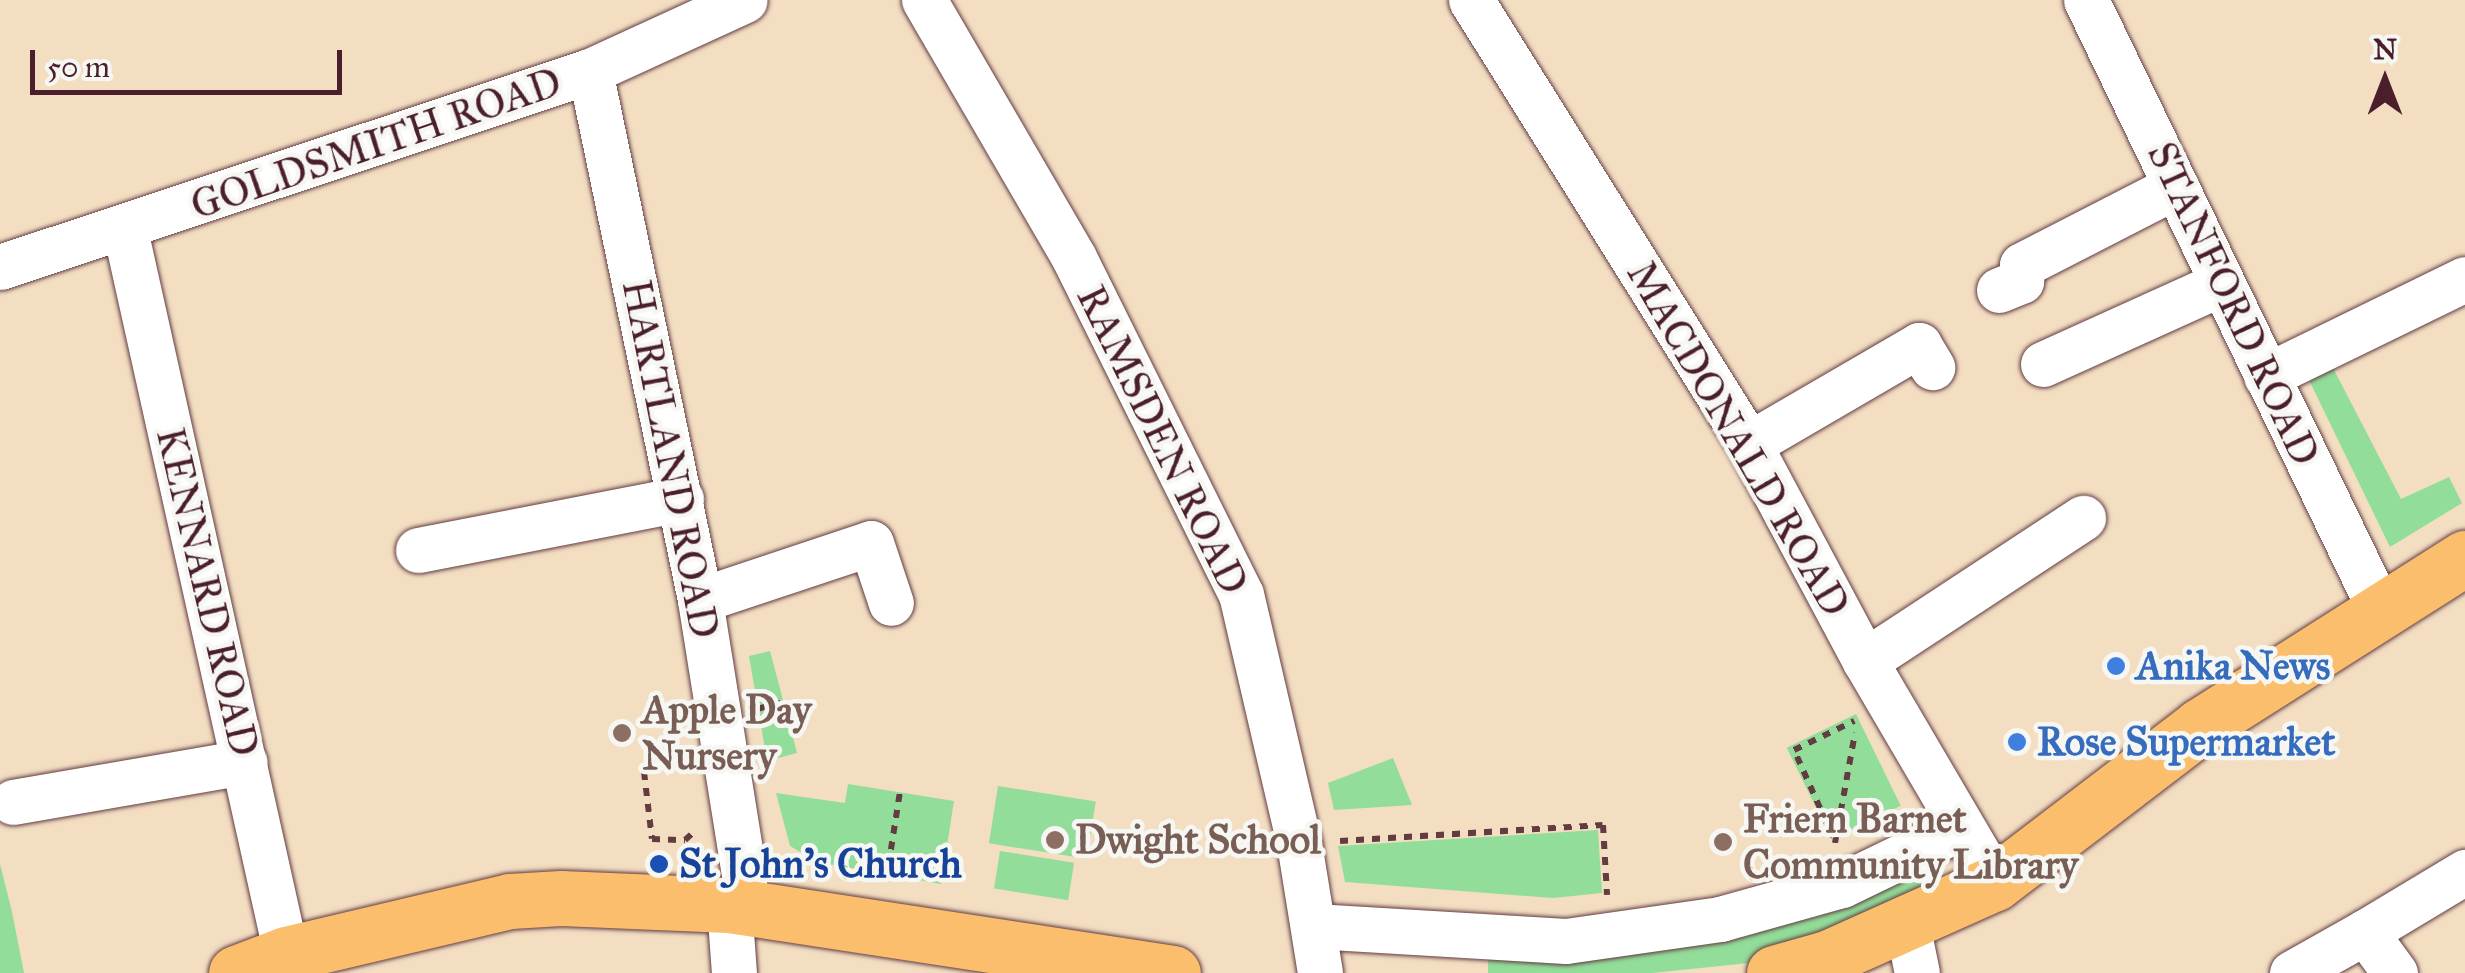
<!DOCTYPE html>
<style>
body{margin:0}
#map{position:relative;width:2465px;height:973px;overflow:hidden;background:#f3dec2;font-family:"IM FELL Great Primer",serif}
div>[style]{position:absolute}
.green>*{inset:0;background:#92dd9a;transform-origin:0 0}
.path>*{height:6px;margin-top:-3px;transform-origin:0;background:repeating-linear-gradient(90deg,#633c42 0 8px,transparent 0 16px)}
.roads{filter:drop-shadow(0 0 2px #633c42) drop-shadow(0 0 2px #633c42)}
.minor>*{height:45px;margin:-22.5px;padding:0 22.5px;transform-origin:22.5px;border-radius:22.5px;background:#fff}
.major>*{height:55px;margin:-27.5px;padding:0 27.5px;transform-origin:27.5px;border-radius:27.5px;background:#fabe6d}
.dots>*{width:28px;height:28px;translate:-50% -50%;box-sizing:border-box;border:5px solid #f6f6f2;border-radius:50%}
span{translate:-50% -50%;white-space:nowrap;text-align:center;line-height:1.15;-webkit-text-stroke:9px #f6f6f2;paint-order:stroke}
.street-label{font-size:40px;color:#4a1f2b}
.shop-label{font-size:40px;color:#366cbe;font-weight:700}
.left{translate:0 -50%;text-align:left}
.education-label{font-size:40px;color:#785e54;font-weight:700}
.transit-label{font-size:40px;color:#164399;font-weight:700}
.north{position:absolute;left:2335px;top:30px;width:100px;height:100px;-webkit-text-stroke:8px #f6f6f2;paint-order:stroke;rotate:0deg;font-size:28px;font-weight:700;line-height:40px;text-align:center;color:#4a1f2b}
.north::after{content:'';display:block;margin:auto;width:35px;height:45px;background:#4a1f2b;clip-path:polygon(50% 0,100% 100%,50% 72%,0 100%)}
.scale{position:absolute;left:30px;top:50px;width:312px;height:45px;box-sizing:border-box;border:5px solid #4a1f2b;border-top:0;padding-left:12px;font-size:30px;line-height:35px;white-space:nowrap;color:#4a1f2b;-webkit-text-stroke:8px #f6f6f2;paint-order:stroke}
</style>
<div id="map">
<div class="green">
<div style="clip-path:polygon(2332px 366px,2401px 499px,2449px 477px,2462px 503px,2390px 547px,2308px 378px)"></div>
<div style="clip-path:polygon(770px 651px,797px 753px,767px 761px,749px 656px)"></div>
<div style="left:1856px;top:714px;width:102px;height:77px;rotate:64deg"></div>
<div style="clip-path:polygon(1393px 758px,1412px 805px,1334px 810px,1328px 783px)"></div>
<div style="clip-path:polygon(848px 784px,954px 801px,941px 884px,817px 862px,790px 846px,776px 793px,845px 803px)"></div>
<div style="left:998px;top:786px;width:99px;height:58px;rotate:9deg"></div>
<div style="clip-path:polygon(1598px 830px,1602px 893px,1553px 898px,1345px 882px,1338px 846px)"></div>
<div style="left:1000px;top:851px;width:75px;height:38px;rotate:9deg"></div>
<div style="clip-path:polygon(0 864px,12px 912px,24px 973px,0 973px)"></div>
<div style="clip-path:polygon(1912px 868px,1930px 891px,1846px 931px,1749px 963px,1652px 973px,1488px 973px,1488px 951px)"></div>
</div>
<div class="path">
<div style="left:757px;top:709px;width:28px;rotate:-15deg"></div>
<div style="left:644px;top:772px;width:67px;rotate:83.2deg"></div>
<div style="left:652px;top:839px;width:33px;rotate:2deg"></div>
<div style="left:685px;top:840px;width:13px;rotate:-42deg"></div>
<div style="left:1833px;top:837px;width:95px;rotate:-114.1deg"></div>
<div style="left:1794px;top:750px;width:67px;rotate:-25.8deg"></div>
<div style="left:1340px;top:841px;width:263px;rotate:-3.5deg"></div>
<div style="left:1603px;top:825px;width:70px;rotate:86.7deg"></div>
<div style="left:1835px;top:843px;width:112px;rotate:-79.7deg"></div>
<div style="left:886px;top:881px;width:90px;rotate:-81.1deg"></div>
</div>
<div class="roads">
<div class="minor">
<div style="left:924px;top:0;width:298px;rotate:59.8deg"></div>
<div style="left:1074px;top:258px;width:375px;rotate:63.6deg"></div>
<div style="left:1241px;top:594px;width:256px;rotate:76.9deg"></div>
<div style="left:1299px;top:843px;width:132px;rotate:80.8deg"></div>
<div style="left:1471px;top:0;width:524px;rotate:57.95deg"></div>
<div style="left:1749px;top:444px;width:246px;rotate:61.9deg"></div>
<div style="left:1865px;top:661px;width:257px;rotate:59.6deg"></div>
<div style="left:2086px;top:0;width:675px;rotate:64.27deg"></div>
<div style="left:590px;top:71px;width:540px;rotate:78.25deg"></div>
<div style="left:700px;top:600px;width:278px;rotate:80.9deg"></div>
<div style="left:744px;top:875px;width:32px;rotate:90deg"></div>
<div style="left:125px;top:230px;width:742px;rotate:77.46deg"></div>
<div style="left:0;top:267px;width:622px;rotate:-18.38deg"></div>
<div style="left:590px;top:71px;width:170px;rotate:-24.6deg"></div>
<div style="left:1999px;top:290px;width:24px;rotate:-22deg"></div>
<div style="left:2021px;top:281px;width:16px;rotate:-86deg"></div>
<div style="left:2022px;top:265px;width:173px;rotate:-27.2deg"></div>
<div style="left:2043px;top:364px;width:196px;rotate:-24.3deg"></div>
<div style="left:2266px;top:376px;width:221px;rotate:-26deg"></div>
<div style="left:1749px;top:444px;width:197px;rotate:-30.2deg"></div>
<div style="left:1919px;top:345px;width:26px;rotate:59deg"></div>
<div style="left:418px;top:550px;width:268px;rotate:-11deg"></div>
<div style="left:700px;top:600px;width:180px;rotate:-18.4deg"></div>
<div style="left:871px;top:543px;width:63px;rotate:71.6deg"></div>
<div style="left:1865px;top:661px;width:261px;rotate:-33.3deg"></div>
<div style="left:13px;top:802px;width:235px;rotate:-9.8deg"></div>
<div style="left:729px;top:905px;width:68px;rotate:85.8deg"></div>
<div style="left:1907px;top:924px;width:50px;rotate:78.5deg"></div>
<div style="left:1314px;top:926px;width:252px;rotate:3.4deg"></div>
<div style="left:1566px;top:941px;width:156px;rotate:-8.1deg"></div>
<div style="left:1720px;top:919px;width:127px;rotate:-15.6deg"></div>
<div style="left:1842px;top:885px;width:131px;rotate:-25.8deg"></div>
<div style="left:2292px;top:973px;width:84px;rotate:-29.3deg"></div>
<div style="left:2395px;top:973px;width:51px;rotate:-126.2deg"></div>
<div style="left:2365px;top:932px;width:117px;rotate:-31deg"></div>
</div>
<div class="major">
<div style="left:236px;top:973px;width:53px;rotate:-20.8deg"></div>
<div style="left:286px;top:954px;width:230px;rotate:-13.3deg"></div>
<div style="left:510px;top:901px;width:51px;rotate:-3.4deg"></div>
<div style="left:561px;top:898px;width:168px;rotate:2.4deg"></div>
<div style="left:729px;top:905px;width:449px;rotate:8.7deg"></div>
<div style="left:1774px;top:973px;width:55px;rotate:-15.8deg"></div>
<div style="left:1827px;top:958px;width:184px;rotate:-24.1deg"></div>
<div style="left:1995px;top:883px;width:258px;rotate:-37.4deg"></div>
<div style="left:2200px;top:726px;width:314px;rotate:-32.4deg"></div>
</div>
</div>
<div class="dots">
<div style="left:2116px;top:666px;background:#3f7fe0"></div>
<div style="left:622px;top:733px;background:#8d6e63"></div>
<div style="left:2017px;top:742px;background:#3f7fe0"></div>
<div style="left:1055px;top:840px;background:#8d6e63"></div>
<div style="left:1723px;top:842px;background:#8d6e63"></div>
<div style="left:659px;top:864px;background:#1a4fb4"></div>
</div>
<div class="street-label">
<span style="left:376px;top:144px;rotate:-19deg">GOLDSMITH ROAD</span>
<span style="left:2233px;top:304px;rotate:65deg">STANFORD ROAD</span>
<span style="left:1738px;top:439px;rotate:60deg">MACDONALD ROAD</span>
<span style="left:1162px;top:440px;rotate:64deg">RAMSDEN ROAD</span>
<span style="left:670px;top:459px;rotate:79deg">HARTLAND ROAD</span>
<span style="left:207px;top:592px;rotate:77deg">KENNARD ROAD</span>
</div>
<div class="shop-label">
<span class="left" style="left:2136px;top:666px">Anika News</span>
<span class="left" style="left:2037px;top:742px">Rose Supermarket</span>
</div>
<div class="education-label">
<span class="left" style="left:642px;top:733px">Apple Day<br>Nursery</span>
<span class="left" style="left:1743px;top:842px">Friern Barnet<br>Community Library</span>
<span class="left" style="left:1075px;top:840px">Dwight School</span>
</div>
<div class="transit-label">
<span class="left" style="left:679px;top:864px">St John's Church</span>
</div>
<div class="north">N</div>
<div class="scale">50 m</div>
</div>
